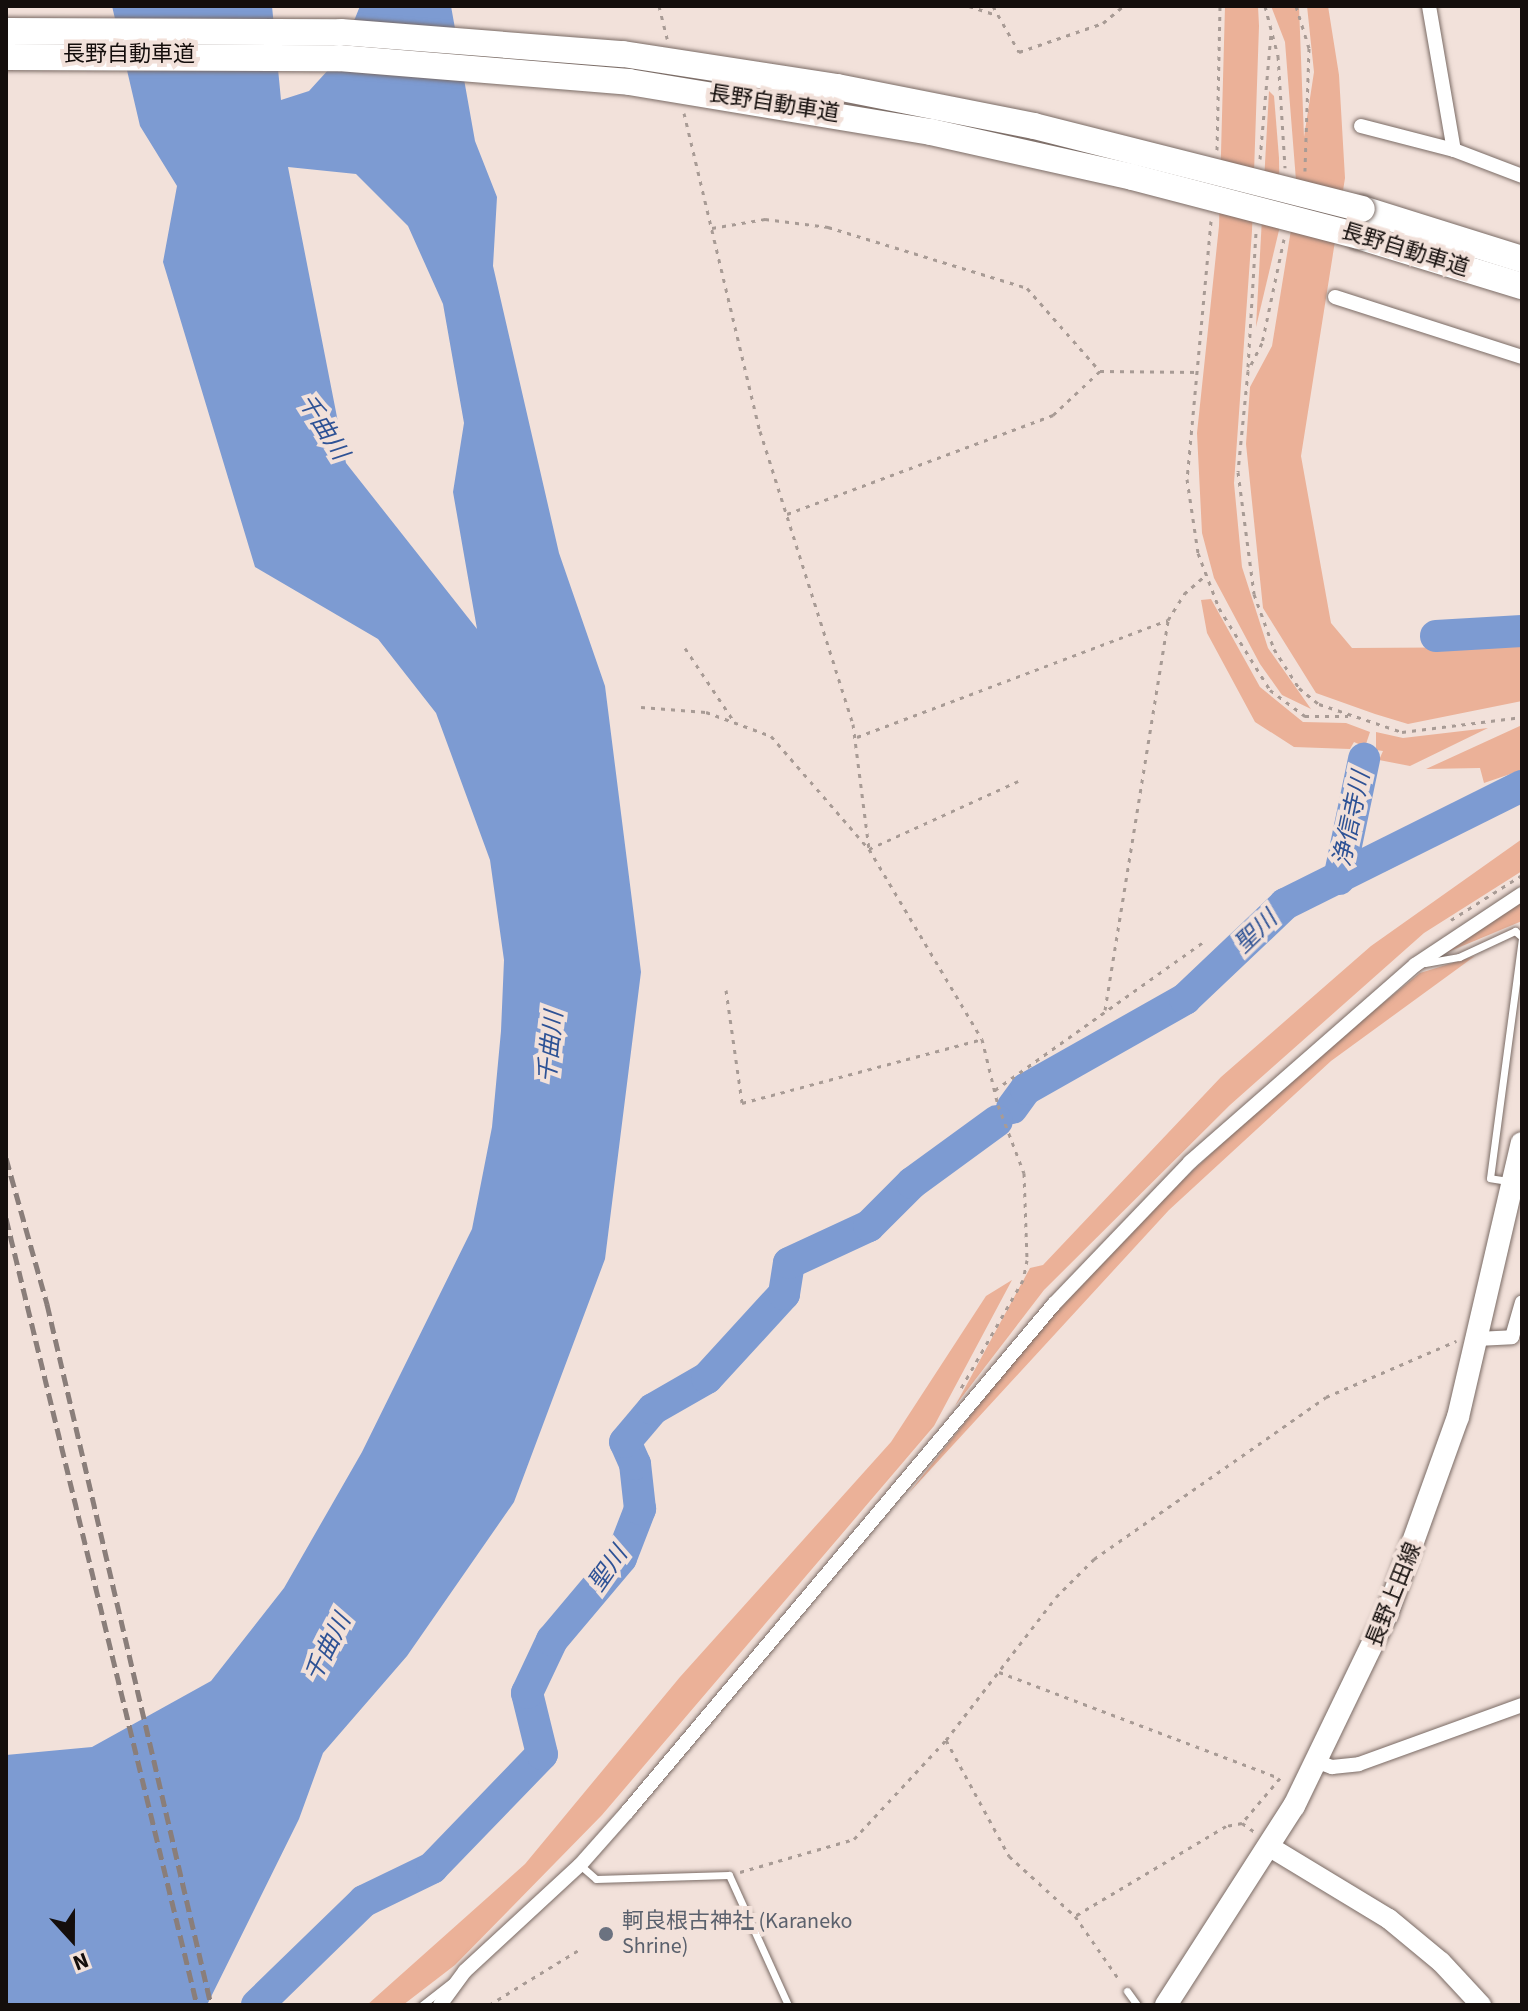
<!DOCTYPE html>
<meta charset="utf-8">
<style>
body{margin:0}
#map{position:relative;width:1528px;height:2011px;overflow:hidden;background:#f2e1da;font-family:"Source Sans 3","Noto Sans JP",sans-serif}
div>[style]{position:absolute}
.green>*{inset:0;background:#ebb198}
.water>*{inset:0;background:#7d9bd2}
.river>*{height:32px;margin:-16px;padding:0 16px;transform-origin:16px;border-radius:16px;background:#7d9bd2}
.path>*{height:3px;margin-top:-1.5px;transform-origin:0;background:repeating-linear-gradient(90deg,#a89b95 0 4px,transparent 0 10px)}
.roads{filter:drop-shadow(0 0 2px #7a6b65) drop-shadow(0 0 2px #7a6b65)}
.lane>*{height:7px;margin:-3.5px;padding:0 3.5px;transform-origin:3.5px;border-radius:3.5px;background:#fff}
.street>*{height:14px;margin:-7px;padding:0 7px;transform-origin:7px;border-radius:7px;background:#fff}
.secondary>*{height:20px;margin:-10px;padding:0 10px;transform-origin:10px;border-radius:10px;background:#fff}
.primary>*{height:22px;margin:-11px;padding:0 11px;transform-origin:11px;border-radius:11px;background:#fff}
.highway>*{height:26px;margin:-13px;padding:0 13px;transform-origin:13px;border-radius:13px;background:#fff}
.rail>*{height:5px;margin-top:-2.5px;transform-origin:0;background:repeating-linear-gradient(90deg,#8a7e7a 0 12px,transparent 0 18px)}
.bridges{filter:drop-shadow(0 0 2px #7a6b65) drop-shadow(0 0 2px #7a6b65)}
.highway-bridge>*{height:26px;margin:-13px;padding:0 13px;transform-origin:13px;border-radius:13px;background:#fff}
.dots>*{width:22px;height:22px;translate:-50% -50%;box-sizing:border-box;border:4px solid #f2e1da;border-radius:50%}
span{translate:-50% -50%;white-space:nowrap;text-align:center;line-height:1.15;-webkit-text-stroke:8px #f2e1da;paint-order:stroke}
.street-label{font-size:22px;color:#140e0c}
.worship-label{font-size:22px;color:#5b616d}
.left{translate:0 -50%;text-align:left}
.water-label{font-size:24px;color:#2e5295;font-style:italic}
.frame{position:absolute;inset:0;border:8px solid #140e0c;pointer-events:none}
.north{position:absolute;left:32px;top:1899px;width:80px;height:80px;-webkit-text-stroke:6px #f2e1da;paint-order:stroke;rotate:159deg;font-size:22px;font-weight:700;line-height:32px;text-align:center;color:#140e0c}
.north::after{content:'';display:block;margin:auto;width:28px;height:36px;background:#140e0c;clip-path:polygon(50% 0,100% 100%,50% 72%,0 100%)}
</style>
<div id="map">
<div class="green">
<div style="clip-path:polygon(1225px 6px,1258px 6px,1259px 26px,1252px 231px,1234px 483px,1242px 567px,1268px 648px,1311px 709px,1282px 695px,1260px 664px,1214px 578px,1202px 533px,1197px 433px,1219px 226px)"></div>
<div style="clip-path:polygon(1271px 6px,1299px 6px,1304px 137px,1314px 72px,1307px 6px,1328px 6px,1339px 75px,1345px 178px,1301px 456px,1331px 623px,1352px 648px,1522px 647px,1522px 701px,1408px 724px,1375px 714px,1316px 693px,1263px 608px,1246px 444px,1250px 387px,1272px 346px,1297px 193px,1285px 42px)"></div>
<div style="clip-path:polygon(1269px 91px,1274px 96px,1279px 158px,1280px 226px,1256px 327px)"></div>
<div style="clip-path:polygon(1211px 599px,1260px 687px,1303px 722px,1346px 723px,1370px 732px,1365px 747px,1354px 742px,1350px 749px,1294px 747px,1255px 722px,1207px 633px,1201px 600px)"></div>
<div style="clip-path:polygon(1522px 725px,1522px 770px,1484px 783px,1480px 768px,1426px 769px)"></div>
<div style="clip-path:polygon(1488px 728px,1410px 766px,1379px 760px,1383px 751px,1376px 750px,1376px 732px,1403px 738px)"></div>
<div style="clip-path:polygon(1522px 839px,1522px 871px,1424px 933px,1230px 1105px,1044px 1290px,955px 1406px,1030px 1268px,1043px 1265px,1221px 1077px,1371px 946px)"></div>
<div style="clip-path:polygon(1522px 900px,1522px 921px,1436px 957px)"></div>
<div style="clip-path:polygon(1475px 956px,1331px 1061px,1169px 1210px,908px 1494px,1050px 1316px,1168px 1194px,1298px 1072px,1420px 973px)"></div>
<div style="clip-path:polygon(1012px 1280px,934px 1426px,602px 1815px,455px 1965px,403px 2005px,367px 2005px,525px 1864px,680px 1677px,891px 1442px,986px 1296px)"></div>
</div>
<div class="water">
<div style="clip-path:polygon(evenodd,112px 6px,272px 6px,281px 100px,309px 91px,339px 58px,360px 6px,451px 6px,475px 141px,497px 197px,493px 266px,559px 553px,605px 686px,641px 972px,605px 1259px,514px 1502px,407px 1656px,323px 1753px,299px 1819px,207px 2005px,6px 2005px,6px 1755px,92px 1747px,211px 1681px,284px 1588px,362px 1452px,472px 1229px,492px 1127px,501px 1031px,504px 960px,490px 860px,436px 713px,378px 639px,255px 567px,163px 262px,177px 186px,140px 126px,112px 6px,288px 167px,356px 174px,408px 226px,443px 304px,464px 423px,453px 492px,477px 629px,346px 463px,288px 167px)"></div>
</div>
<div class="river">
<div style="left:1436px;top:636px;width:86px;rotate:-3.3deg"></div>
<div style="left:1339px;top:879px;width:123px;rotate:-78.2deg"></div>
<div style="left:1012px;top:1108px;width:24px;rotate:-54deg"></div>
<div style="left:1026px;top:1089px;width:183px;rotate:-29.5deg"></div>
<div style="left:1185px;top:999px;width:138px;rotate:-43.5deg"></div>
<div style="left:1285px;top:904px;width:265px;rotate:-26.5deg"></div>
<div style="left:257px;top:2005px;width:149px;rotate:-44.2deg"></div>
<div style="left:364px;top:1901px;width:76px;rotate:-25.9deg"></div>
<div style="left:432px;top:1868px;width:158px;rotate:-46deg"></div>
<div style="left:542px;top:1754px;width:63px;rotate:-103.8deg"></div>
<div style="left:527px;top:1693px;width:59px;rotate:-64.7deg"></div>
<div style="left:552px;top:1640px;width:107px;rotate:-49.9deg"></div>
<div style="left:621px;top:1558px;width:53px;rotate:-68.8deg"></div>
<div style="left:640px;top:1509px;width:45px;rotate:-96.3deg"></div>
<div style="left:635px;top:1464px;width:24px;rotate:-114deg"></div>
<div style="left:625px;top:1442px;width:43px;rotate:-49.7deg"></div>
<div style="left:653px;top:1409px;width:62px;rotate:-29.9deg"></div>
<div style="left:707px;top:1378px;width:114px;rotate:-47.5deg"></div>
<div style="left:784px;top:1294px;width:31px;rotate:-81deg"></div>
<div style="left:789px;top:1263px;width:88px;rotate:-24.8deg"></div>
<div style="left:869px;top:1226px;width:61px;rotate:-45deg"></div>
<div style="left:912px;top:1183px;width:105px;rotate:-36.1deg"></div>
</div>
<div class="path">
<div style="left:659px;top:6px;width:34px;rotate:76deg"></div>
<div style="left:969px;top:6px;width:29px;rotate:18deg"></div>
<div style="left:993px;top:6px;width:53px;rotate:60.5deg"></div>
<div style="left:1019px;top:52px;width:89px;rotate:-19deg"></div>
<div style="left:1103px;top:23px;width:26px;rotate:-40deg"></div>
<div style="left:1265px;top:6px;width:52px;rotate:75.4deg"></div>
<div style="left:1278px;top:56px;width:112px;rotate:86.4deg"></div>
<div style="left:1296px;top:6px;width:44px;rotate:72.8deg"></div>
<div style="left:1309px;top:48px;width:123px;rotate:91.9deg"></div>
<div style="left:684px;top:113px;width:327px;rotate:76.6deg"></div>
<div style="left:760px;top:431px;width:307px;rotate:72.4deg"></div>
<div style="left:853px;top:724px;width:126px;rotate:82.7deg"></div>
<div style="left:1217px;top:150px;width:144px;rotate:-88.8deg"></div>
<div style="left:1260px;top:159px;width:127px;rotate:-85deg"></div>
<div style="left:1211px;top:221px;width:259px;rotate:95.3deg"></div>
<div style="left:1187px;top:479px;width:75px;rotate:81.5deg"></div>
<div style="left:1198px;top:553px;width:59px;rotate:69.1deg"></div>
<div style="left:1219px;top:608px;width:97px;rotate:58.1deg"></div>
<div style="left:1270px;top:690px;width:44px;rotate:36.6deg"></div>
<div style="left:1305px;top:716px;width:43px"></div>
<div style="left:712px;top:228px;width:54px;rotate:-9.6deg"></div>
<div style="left:765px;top:219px;width:64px;rotate:7.2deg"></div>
<div style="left:828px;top:227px;width:208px;rotate:17deg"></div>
<div style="left:1027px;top:288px;width:111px;rotate:48.7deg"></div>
<div style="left:1284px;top:239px;width:106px;rotate:101.9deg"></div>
<div style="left:1262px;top:343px;width:31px;rotate:117deg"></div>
<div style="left:1248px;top:371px;width:101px;rotate:95.7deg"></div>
<div style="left:1238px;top:472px;width:123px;rotate:82.5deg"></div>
<div style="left:1254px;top:594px;width:59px;rotate:70deg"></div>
<div style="left:1274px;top:649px;width:46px;rotate:57.3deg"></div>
<div style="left:1299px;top:688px;width:26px;rotate:39deg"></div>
<div style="left:1319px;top:704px;width:88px;rotate:18.6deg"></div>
<div style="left:1402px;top:732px;width:121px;rotate:-7.1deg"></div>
<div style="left:1248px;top:367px;width:136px;rotate:-86.6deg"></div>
<div style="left:787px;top:514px;width:284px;rotate:-20.4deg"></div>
<div style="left:1053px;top:415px;width:64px;rotate:-43.1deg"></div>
<div style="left:1100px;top:371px;width:99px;rotate:0.6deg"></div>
<div style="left:685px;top:648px;width:90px;rotate:56.3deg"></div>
<div style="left:641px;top:707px;width:65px;rotate:4.4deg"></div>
<div style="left:706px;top:712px;width:69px;rotate:20.3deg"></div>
<div style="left:771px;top:736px;width:150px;rotate:49.1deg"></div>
<div style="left:869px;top:849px;width:221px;rotate:59.3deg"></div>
<div style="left:982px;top:1039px;width:68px;rotate:76.4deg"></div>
<div style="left:998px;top:1105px;width:73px;rotate:69.1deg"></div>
<div style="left:1024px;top:1173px;width:87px;rotate:88deg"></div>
<div style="left:1027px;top:1260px;width:20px;rotate:101deg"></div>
<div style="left:1023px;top:1280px;width:127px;rotate:119.8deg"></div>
<div style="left:857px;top:737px;width:332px;rotate:-20.6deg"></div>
<div style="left:1168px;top:620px;width:31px;rotate:-58deg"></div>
<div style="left:1184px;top:594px;width:29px;rotate:-41deg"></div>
<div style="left:869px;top:849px;width:164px;rotate:-24.5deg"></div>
<div style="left:1451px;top:920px;width:84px;rotate:-32.4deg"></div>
<div style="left:726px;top:990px;width:114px;rotate:81.9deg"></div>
<div style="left:742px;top:1103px;width:248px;rotate:-14.9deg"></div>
<div style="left:1105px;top:1010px;width:395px;rotate:-80.8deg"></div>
<div style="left:995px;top:1090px;width:257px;rotate:-35.4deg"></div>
<div style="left:999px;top:1672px;width:300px;rotate:20.7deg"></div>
<div style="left:1280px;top:1778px;width:59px;rotate:130.2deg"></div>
<div style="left:1242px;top:1823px;width:16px;rotate:169deg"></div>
<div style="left:1226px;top:1826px;width:176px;rotate:149.2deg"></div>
<div style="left:946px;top:1740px;width:132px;rotate:61.5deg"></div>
<div style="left:1009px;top:1856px;width:89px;rotate:42.3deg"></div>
<div style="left:1075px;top:1916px;width:79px;rotate:55.3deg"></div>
<div style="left:1242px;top:1823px;width:16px;rotate:35deg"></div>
<div style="left:740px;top:1872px;width:119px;rotate:-16.1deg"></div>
<div style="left:854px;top:1839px;width:135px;rotate:-47.1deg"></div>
<div style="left:946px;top:1740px;width:180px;rotate:-52.4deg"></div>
<div style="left:1056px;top:1597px;width:54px;rotate:-45deg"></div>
<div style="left:1094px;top:1559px;width:283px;rotate:-34.9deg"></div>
<div style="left:1326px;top:1397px;width:142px;rotate:-23.3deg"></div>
<div style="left:489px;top:2005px;width:109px;rotate:-31.5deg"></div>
</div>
<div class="roads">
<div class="lane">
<div style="left:1425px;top:963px;width:35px;rotate:-10deg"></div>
<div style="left:1459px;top:957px;width:62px;rotate:-24.9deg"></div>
<div style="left:1515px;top:931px;width:9px;rotate:41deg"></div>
<div style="left:1508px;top:1181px;width:18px;rotate:-171deg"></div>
<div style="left:1490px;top:1178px;width:241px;rotate:-82.4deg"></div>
<div style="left:580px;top:1865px;width:21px;rotate:41deg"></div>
<div style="left:596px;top:1879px;width:133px;rotate:-1.7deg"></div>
<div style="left:729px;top:1875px;width:143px;rotate:65.6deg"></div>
<div style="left:1127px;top:1991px;width:17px;rotate:54deg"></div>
<div style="left:422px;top:2005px;width:37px;rotate:-38deg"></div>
</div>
<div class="street">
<div style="left:1429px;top:6px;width:146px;rotate:80.2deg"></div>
<div style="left:1361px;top:126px;width:96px;rotate:14.5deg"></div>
<div style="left:1454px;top:150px;width:73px;rotate:20.9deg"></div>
<div style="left:1335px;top:297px;width:196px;rotate:17.8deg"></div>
<div style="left:1477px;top:1339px;width:35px;rotate:-3deg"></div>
<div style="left:1512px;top:1337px;width:36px;rotate:-74deg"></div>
<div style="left:1318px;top:1762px;width:15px;rotate:20deg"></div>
<div style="left:1332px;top:1767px;width:27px;rotate:-6deg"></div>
<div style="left:1359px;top:1764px;width:173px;rotate:-19.9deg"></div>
<div style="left:440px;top:2005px;width:42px;rotate:-53.7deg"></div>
<div style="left:465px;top:1971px;width:156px;rotate:-42.7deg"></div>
<div style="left:580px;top:1865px;width:71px;rotate:-48.4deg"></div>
<div style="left:627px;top:1812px;width:664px;rotate:-49.95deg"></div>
<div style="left:1054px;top:1304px;width:197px;rotate:-46.2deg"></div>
<div style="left:1190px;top:1162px;width:299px;rotate:-41.2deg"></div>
<div style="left:1415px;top:965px;width:128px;rotate:-33.6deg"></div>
</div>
<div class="secondary">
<div style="left:1270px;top:1847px;width:139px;rotate:31.2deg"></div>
<div style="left:1389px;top:1919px;width:67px;rotate:39.6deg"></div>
<div style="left:1441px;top:1962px;width:59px;rotate:47.1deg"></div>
</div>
<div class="primary">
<div style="left:1166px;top:2005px;width:237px;rotate:-57.3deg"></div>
<div style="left:1294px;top:1806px;width:213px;rotate:-64.2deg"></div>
<div style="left:1387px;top:1614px;width:209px;rotate:-70.2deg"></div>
<div style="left:1458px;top:1417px;width:281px;rotate:-76.9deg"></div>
</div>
<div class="highway">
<div style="left:1362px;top:209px;width:168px;rotate:17.4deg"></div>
<div style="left:1358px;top:236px;width:171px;rotate:17deg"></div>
</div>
</div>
<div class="rail">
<div style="left:6px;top:1158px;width:152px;rotate:74.3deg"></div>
<div style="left:47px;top:1304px;width:720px;rotate:76.83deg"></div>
<div style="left:6px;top:1218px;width:810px;rotate:76.36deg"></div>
</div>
<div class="bridges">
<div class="highway-bridge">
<div style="left:6px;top:31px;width:335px;rotate:0.2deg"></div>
<div style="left:341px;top:32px;width:283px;rotate:4.5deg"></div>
<div style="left:623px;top:54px;width:217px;rotate:8.8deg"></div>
<div style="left:837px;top:87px;width:201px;rotate:11.2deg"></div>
<div style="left:1034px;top:126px;width:338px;rotate:14.2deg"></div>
<div style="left:6px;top:57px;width:333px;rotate:0.2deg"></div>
<div style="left:339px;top:58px;width:291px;rotate:4.7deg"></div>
<div style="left:629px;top:82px;width:306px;rotate:9.4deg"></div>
<div style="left:931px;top:132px;width:206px;rotate:12.6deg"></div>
<div style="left:1132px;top:177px;width:234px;rotate:14.6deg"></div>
</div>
</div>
<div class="dots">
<div style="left:606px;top:1934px;background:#6b7280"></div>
</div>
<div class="street-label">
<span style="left:129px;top:55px">長野自動車道</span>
<span style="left:774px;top:104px;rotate:9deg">長野自動車道</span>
<span style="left:1405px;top:250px;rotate:17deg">長野自動車道</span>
<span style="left:1394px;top:1595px;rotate:-68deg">長野上田線</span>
</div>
<div class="worship-label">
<span class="left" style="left:622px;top:1934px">軻良根古神社 (Karaneko<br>Shrine)</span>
</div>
<div class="water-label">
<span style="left:323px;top:427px;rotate:58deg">千曲川</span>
<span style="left:1352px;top:819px;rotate:-78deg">浄信寺川</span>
<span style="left:1256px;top:932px;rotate:-44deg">聖川</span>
<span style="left:551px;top:1047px;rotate:-84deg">千曲川</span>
<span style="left:608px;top:1569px;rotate:-55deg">聖川</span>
<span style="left:328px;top:1648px;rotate:-63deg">千曲川</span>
</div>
<div class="frame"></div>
<div class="north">N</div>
</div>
